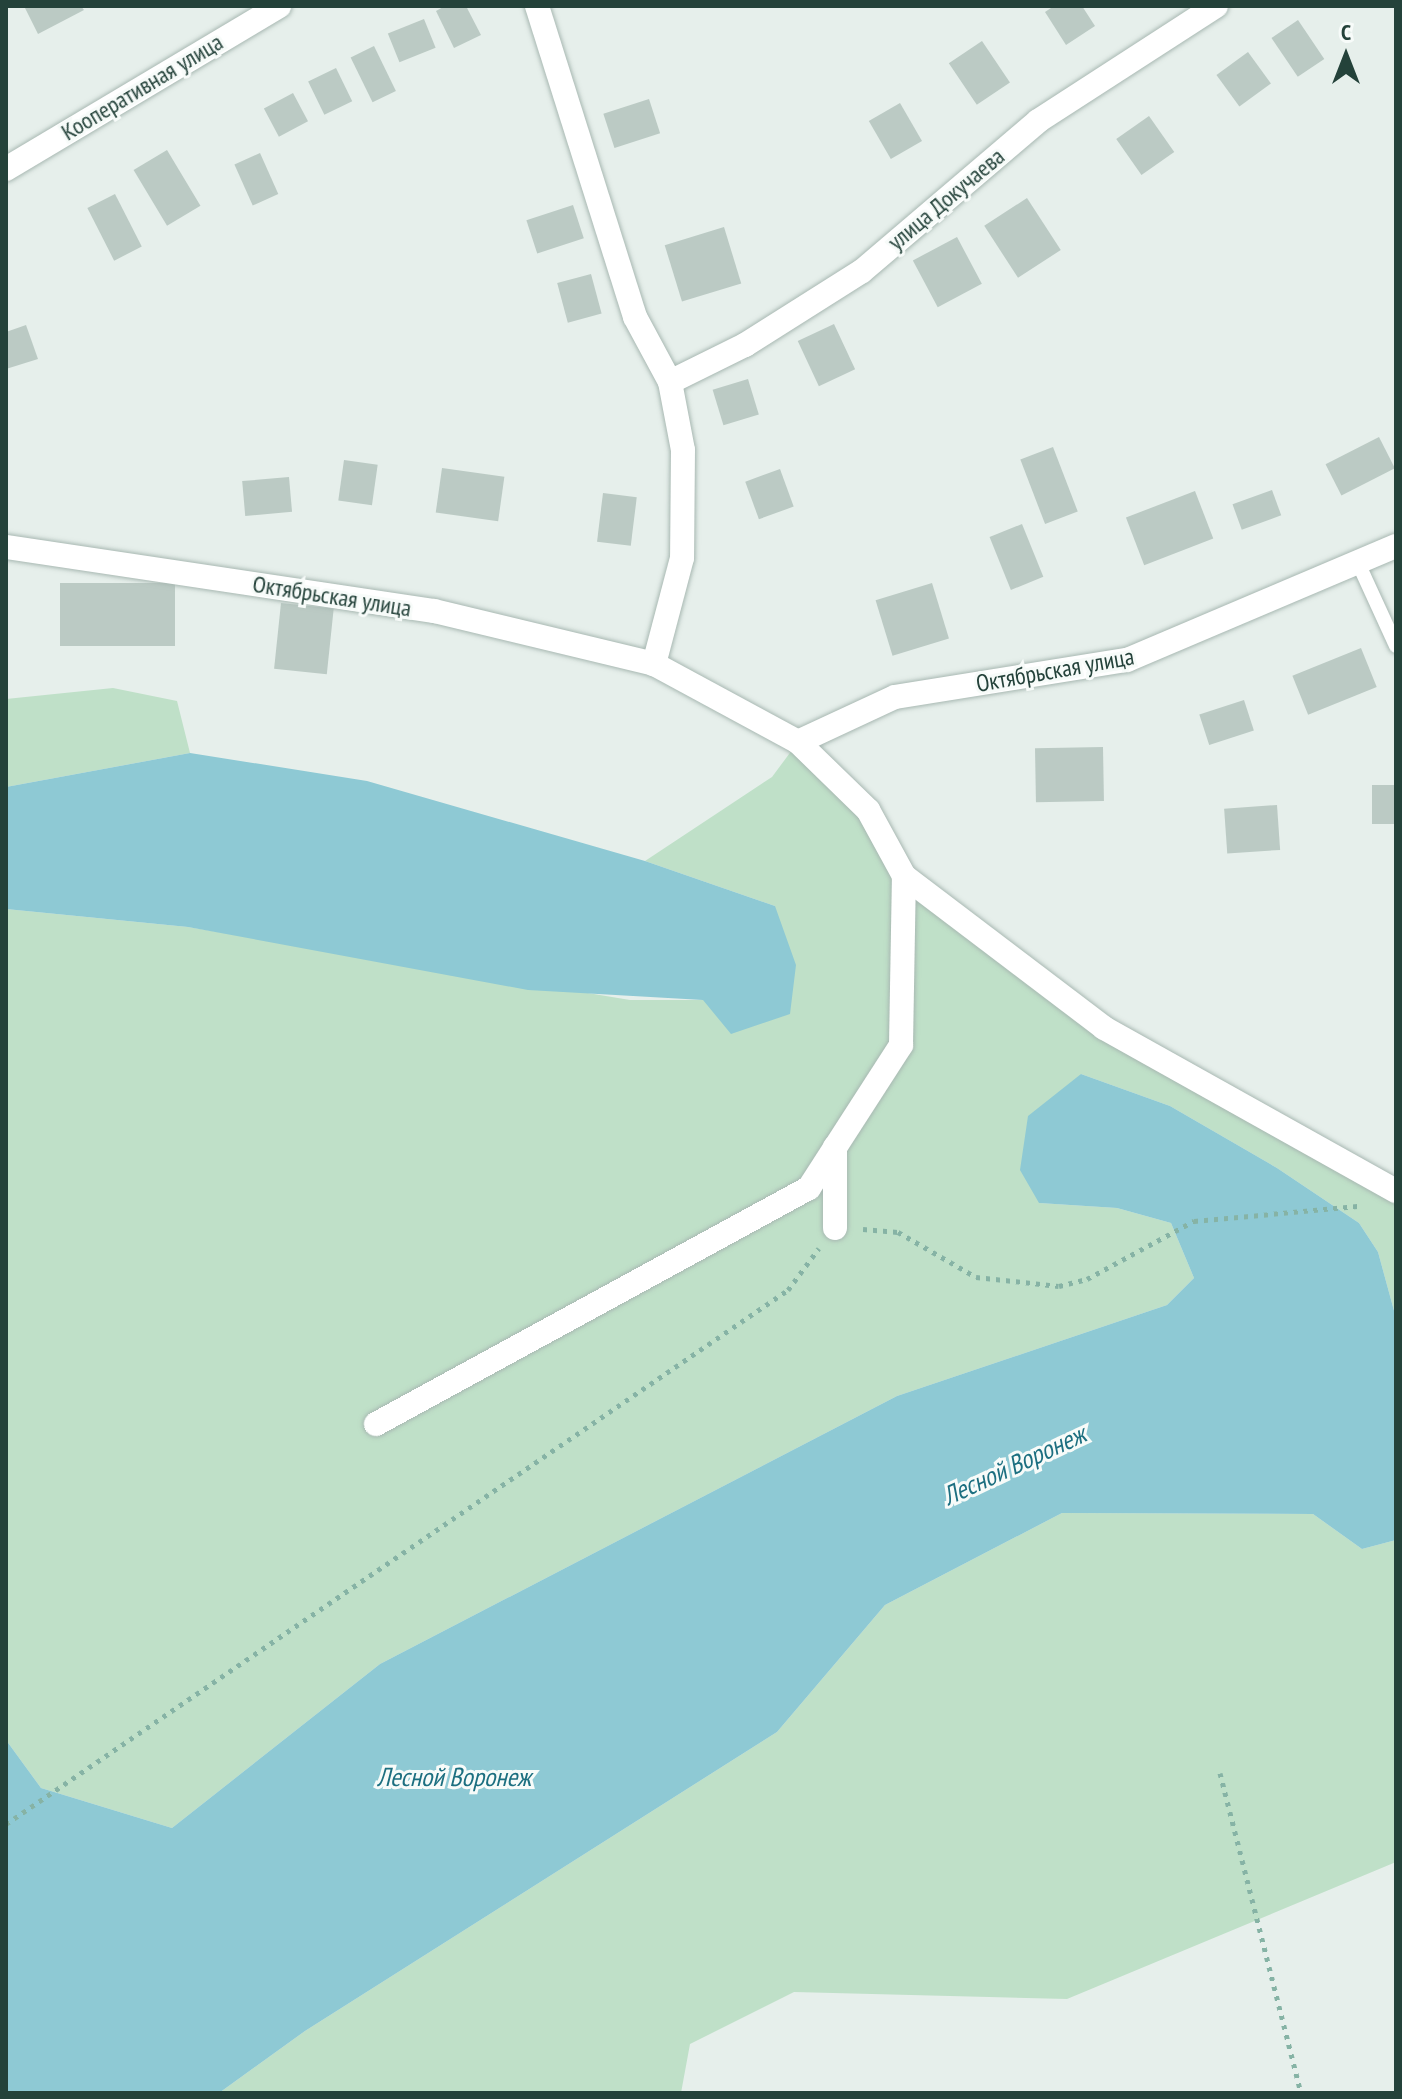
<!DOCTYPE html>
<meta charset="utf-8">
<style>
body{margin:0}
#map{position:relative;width:1402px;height:2099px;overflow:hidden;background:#e6efeb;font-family:"PT Sans Narrow",sans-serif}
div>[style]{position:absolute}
.green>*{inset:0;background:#bfe0c8}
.water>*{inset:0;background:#8ec9d4}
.building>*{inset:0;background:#bbcac4;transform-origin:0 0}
.path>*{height:5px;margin-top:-2.5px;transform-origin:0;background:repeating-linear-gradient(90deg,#86b3a5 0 4px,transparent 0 10px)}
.roads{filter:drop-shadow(0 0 2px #a8b8b2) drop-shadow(0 0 2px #a8b8b2)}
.service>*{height:14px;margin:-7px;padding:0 7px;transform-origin:7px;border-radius:7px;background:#fff}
.minor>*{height:24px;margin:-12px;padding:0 12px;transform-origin:12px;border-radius:12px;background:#fff}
.tertiary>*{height:24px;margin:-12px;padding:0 12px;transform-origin:12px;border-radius:12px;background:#fff}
span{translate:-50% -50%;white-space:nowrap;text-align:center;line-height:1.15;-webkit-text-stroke:6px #f7fbf9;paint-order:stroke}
.street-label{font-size:24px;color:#24423a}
.water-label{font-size:26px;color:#1c6f80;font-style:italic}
.frame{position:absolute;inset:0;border:8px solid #24423a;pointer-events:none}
.north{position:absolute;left:1306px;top:16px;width:80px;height:80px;-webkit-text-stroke:6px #f7fbf9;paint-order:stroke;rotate:0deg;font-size:22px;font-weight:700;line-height:32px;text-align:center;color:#24423a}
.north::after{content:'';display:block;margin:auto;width:28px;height:36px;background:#24423a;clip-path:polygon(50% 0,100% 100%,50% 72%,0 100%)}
</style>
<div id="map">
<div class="green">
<div style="clip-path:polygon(113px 688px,177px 701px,190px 753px,6px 787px,6px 699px)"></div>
<div style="clip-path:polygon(798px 742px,868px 810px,904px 876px,989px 945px,1396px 1191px,1396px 1318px,1378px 1252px,1359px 1223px,1277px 1168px,1170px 1106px,1081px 1074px,1039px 1203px,1117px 1208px,1171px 1223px,1194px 1278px,1167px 1305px,897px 1396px,380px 1664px,172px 1828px,41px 1788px,6px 1740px,6px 909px,188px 927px,630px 1000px,703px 1000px,775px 906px,645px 861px,772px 777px)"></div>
<div style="clip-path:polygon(1062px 1513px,1313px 1514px,1362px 1549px,1396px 1540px,1396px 1862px,1067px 1999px,794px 1992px,690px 2044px,681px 2093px,219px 2093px,305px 2031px,777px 1732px,885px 1605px)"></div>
</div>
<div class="water">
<div style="clip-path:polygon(190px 753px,367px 781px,645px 861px,775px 906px,796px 965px,790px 1014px,731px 1034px,703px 1000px,528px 990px,188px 927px,6px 909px,6px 787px)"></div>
<div style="clip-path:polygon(1081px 1074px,1170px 1106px,1277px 1168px,1359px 1223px,1378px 1252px,1396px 1318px,1396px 1540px,1362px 1549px,1313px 1514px,1062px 1513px,885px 1605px,777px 1732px,305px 2031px,219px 2093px,6px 2093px,6px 1740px,41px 1788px,172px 1828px,380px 1664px,897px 1396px,1167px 1305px,1194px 1278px,1171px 1223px,1117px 1208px,1039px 1203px,1020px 1170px,1028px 1116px)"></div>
</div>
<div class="building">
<div style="clip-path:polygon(24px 6px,81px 6px,84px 10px,38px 34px)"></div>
<div style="clip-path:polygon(445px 6px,466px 6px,481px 35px,454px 48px,436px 11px)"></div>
<div style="clip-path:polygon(1054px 6px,1082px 6px,1095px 26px,1066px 45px,1045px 12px)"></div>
<div style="left:424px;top:19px;width:31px;height:39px;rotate:68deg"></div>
<div style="left:1298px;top:20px;width:47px;height:32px;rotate:56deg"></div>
<div style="left:982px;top:41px;width:50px;height:40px;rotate:56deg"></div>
<div style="left:374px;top:46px;width:50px;height:26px;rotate:64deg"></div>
<div style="left:1248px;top:52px;width:39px;height:39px;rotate:54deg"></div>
<div style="left:336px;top:68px;width:37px;height:31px;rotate:64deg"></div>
<div style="left:293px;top:93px;width:32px;height:33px;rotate:62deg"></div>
<div style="left:649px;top:99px;width:36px;height:48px;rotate:72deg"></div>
<div style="left:900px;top:103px;width:44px;height:36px;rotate:60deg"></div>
<div style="left:1149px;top:116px;width:44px;height:40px;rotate:55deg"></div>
<div style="left:167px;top:150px;width:65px;height:39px;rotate:59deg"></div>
<div style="left:260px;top:153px;width:45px;height:28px;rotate:66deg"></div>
<div style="left:115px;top:194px;width:59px;height:31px;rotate:63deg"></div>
<div style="left:1027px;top:198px;width:62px;height:51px;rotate:57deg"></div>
<div style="left:573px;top:205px;width:35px;height:49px;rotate:72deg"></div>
<div style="left:724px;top:227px;width:59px;height:62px;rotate:73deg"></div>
<div style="left:957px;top:237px;width:53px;height:50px;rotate:62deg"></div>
<div style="left:591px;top:274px;width:41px;height:35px;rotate:75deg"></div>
<div style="left:834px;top:324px;width:50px;height:40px;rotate:65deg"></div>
<div style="clip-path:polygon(26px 325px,38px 359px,6px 369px,6px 332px)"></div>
<div style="left:748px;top:379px;width:37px;height:37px;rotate:73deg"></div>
<div style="left:1379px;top:437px;width:35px;height:60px;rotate:63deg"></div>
<div style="left:1053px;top:447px;width:69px;height:35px;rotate:69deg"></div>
<div style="left:344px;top:460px;width:34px;height:41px;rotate:8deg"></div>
<div style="left:442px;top:468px;width:63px;height:45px;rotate:8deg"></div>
<div style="left:780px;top:469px;width:40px;height:37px;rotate:70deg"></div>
<div style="left:289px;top:477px;width:35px;height:47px;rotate:85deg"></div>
<div style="left:1272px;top:490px;width:27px;height:42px;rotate:70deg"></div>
<div style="left:1195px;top:491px;width:51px;height:74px;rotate:69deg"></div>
<div style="left:603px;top:493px;width:34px;height:49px;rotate:7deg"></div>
<div style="left:1022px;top:524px;width:57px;height:35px;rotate:68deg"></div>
<div style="left:60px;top:583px;width:115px;height:63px"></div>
<div style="left:932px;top:583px;width:58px;height:59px;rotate:73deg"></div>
<div style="left:281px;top:603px;width:53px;height:66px;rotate:6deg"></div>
<div style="left:1361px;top:648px;width:42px;height:74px;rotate:68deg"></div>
<div style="left:1244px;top:700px;width:32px;height:47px;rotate:72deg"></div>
<div style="left:1103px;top:747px;width:54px;height:68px;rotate:89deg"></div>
<div style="left:1396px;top:785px;width:39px;height:24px;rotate:90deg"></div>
<div style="left:1277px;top:805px;width:45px;height:53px;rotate:86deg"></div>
</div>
<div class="path">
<div style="left:863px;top:1229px;width:35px;rotate:5deg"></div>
<div style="left:898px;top:1232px;width:90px;rotate:30deg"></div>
<div style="left:976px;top:1277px;width:83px;rotate:6.2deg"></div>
<div style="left:1059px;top:1286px;width:29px;rotate:-14deg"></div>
<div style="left:1087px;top:1279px;width:122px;rotate:-28.5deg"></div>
<div style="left:1194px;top:1221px;width:167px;rotate:-5.2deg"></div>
<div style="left:1220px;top:1773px;width:330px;rotate:75.8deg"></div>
<div style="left:6px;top:1824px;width:947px;rotate:-34.33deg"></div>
<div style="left:788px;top:1290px;width:52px;rotate:-53.6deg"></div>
</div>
<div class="roads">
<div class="service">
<div style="left:1359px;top:565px;width:89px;rotate:65.4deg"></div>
</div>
<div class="minor">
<div style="left:537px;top:6px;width:326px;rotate:72.5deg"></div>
<div style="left:635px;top:317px;width:74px;rotate:61.7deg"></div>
<div style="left:670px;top:382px;width:69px;rotate:79.2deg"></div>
<div style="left:683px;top:450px;width:108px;rotate:90.5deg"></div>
<div style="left:682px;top:558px;width:110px;rotate:104.8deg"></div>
<div style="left:670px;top:382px;width:84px;rotate:-26.3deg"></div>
<div style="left:745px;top:345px;width:138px;rotate:-32.3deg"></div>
<div style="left:862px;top:271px;width:231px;rotate:-40.4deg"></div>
<div style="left:1038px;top:121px;width:212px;rotate:-32.9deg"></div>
<div style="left:6px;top:547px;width:433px;rotate:8.5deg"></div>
<div style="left:434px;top:611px;width:226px;rotate:13.5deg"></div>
<div style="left:654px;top:664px;width:164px;rotate:28.4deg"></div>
<div style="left:798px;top:742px;width:98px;rotate:44.2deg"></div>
<div style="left:868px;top:810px;width:75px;rotate:61.4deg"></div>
<div style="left:904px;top:876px;width:251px;rotate:37.2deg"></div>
<div style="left:1104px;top:1028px;width:334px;rotate:29.2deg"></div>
<div style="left:798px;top:742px;width:107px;rotate:-24.9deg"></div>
<div style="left:895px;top:697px;width:235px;rotate:-9.1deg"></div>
<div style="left:1127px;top:660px;width:292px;rotate:-23deg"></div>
<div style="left:835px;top:1147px;width:81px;rotate:90deg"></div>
<div style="left:376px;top:1424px;width:493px;rotate:-28.6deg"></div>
<div style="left:809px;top:1188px;width:170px;rotate:-57.2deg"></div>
<div style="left:901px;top:1045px;width:169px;rotate:-89deg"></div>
</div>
<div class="tertiary">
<div style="left:6px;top:169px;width:318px;rotate:-30.8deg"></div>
</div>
</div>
<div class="street-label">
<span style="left:142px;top:87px;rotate:-31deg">Кооперативная улица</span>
<span style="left:946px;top:199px;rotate:-40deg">улица Докучаева</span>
<span style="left:332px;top:596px;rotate:9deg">Октябрьская улица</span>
<span style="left:1055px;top:670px;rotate:-10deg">Октябрьская улица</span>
</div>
<div class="water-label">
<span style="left:1014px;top:1465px;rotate:-25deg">Лесной Воронеж</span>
<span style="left:454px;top:1777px">Лесной Воронеж</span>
</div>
<div class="frame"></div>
<div class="north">С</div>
</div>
